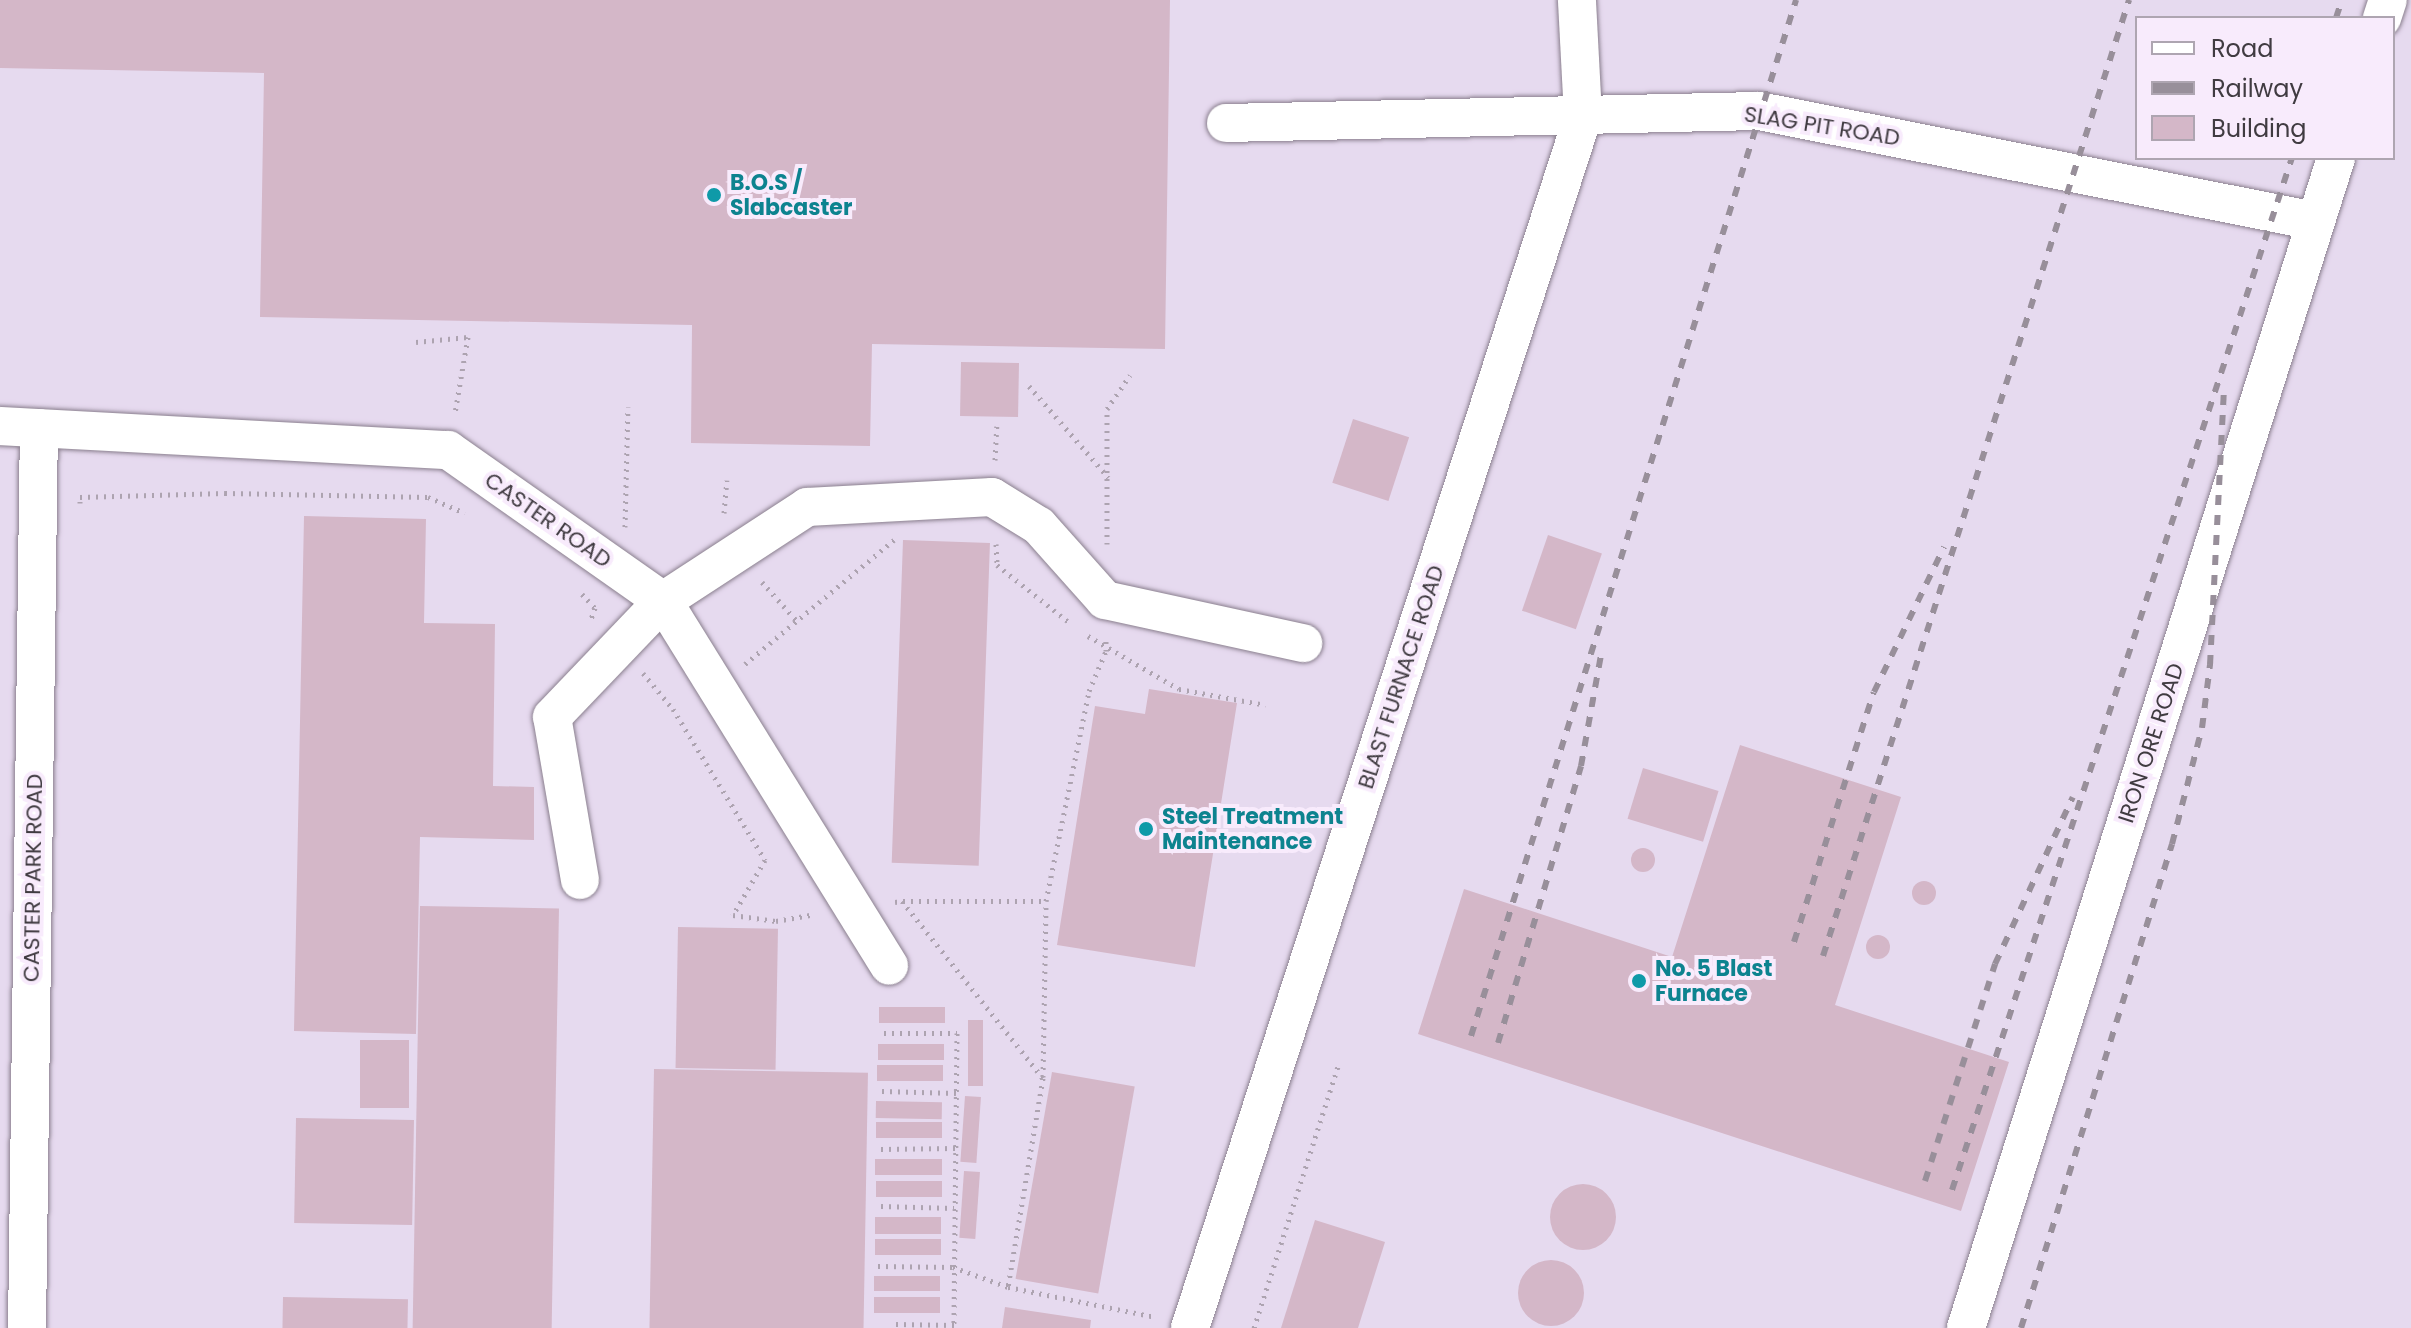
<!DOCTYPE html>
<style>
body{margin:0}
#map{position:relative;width:2411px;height:1328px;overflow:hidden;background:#f8ebfc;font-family:Poppins,sans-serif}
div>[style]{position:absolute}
.industrial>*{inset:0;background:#e6daef}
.building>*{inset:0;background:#d4b7c8;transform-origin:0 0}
.round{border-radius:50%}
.path>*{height:5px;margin-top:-2.5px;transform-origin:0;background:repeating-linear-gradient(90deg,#ada3b0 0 2px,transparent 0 8px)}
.roads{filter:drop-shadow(0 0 2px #8a7f8e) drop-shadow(0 0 2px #8a7f8e)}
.minor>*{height:38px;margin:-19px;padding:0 19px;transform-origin:19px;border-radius:19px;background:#fff}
.rail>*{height:6px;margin-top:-3px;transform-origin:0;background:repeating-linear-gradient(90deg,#988f9a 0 10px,transparent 0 20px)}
.dots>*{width:22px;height:22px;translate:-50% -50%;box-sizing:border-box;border:4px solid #f8ebfc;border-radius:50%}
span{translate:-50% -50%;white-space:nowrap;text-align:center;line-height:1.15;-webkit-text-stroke:8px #f8ebfc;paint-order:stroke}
.street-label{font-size:22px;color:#403b41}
.culture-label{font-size:22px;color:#0d838f;font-weight:700}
.left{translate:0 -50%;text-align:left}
.legend{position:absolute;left:2135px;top:16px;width:260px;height:144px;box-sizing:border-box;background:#f8ebfc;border:2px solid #aea5b1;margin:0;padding:10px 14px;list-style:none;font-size:24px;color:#403b41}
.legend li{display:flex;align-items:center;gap:16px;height:40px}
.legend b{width:40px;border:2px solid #aea5b1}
</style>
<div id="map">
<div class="industrial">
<div style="clip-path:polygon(evenodd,0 0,2411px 0,2411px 1328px,0 1328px,0 0,2137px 18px,2393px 18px,2393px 158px,2137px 158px,2137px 18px)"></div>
</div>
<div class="building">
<div style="clip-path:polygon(0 0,1170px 0,1165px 349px,872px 344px,870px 446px,691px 443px,692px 325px,260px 317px,264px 73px,0 68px)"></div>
<div style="left:961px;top:362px;width:58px;height:54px;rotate:1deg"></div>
<div style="left:1353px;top:419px;width:59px;height:67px;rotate:18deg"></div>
<div style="clip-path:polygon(304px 516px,426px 519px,424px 623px,495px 624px,493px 786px,534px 787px,534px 840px,420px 837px,416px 1034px,294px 1031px)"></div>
<div style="left:1548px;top:535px;width:57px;height:80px;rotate:19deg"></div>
<div style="left:903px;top:540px;width:87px;height:323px;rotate:2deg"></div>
<div style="clip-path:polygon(1149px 689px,1237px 703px,1195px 967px,1057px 945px,1095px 706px,1145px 714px)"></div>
<div style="clip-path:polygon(1740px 745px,1901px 797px,1835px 1005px,2009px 1062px,1961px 1211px,1418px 1034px,1464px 889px,1672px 957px)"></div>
<div style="left:1643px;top:768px;width:79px;height:53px;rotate:17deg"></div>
<div class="round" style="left:1631px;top:848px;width:24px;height:24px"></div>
<div class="round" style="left:1912px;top:881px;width:24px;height:24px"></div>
<div style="left:420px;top:906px;width:139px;height:422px;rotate:1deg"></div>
<div style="left:678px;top:927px;width:100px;height:141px;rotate:1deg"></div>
<div class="round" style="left:1866px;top:935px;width:24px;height:24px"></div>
<div style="left:879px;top:1007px;width:66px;height:16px"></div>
<div style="left:968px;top:1020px;width:15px;height:66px"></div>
<div style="left:360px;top:1040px;width:49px;height:68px"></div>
<div style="left:878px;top:1044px;width:66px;height:16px"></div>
<div style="left:877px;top:1065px;width:66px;height:16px"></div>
<div style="left:654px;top:1069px;width:214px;height:259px;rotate:1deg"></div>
<div style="left:1052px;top:1072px;width:84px;height:210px;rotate:10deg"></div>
<div style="left:965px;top:1096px;width:16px;height:66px;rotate:4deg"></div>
<div style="left:876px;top:1101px;width:66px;height:17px;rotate:1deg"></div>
<div style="left:296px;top:1118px;width:118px;height:105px;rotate:1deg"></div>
<div style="left:876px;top:1122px;width:66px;height:16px"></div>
<div style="left:875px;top:1159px;width:67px;height:16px"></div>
<div style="left:964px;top:1171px;width:16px;height:67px;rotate:4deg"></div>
<div style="left:876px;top:1181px;width:66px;height:16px"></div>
<div class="round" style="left:1550px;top:1184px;width:66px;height:66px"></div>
<div style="left:875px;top:1217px;width:66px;height:17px"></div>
<div style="clip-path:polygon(1315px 1220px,1385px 1242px,1358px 1328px,1281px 1328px)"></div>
<div style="left:875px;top:1239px;width:66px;height:16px"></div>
<div class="round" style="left:1518px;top:1260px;width:66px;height:66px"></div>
<div style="left:874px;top:1276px;width:66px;height:15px"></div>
<div style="left:283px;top:1297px;width:125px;height:31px;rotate:1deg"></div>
<div style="left:874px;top:1297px;width:66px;height:16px"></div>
<div style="clip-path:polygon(1005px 1307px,1091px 1320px,1090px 1328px,1002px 1328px)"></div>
</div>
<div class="path">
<div style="left:416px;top:342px;width:52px;rotate:-5.5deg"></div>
<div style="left:468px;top:337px;width:77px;rotate:99.7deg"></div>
<div style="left:1029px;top:386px;width:121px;rotate:49deg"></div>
<div style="left:995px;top:460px;width:34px;rotate:-87deg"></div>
<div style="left:80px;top:503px;width:6px;rotate:-90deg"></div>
<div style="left:80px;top:497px;width:145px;rotate:-1.6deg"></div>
<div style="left:225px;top:493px;width:203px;rotate:1.1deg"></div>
<div style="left:428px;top:497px;width:40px;rotate:23.4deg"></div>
<div style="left:724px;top:513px;width:33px;rotate:-85deg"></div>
<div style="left:625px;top:527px;width:120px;rotate:-88.6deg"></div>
<div style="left:996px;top:544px;width:21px;rotate:87deg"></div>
<div style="left:997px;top:565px;width:93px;rotate:38.5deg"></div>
<div style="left:1107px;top:544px;width:135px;rotate:-90deg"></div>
<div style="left:1107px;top:409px;width:41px;rotate:-55.9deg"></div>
<div style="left:762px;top:582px;width:51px;rotate:48.2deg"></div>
<div style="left:582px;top:594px;width:19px;rotate:47deg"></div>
<div style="left:595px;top:608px;width:12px;rotate:110deg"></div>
<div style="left:1088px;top:636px;width:105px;rotate:30.2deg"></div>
<div style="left:1179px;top:689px;width:88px;rotate:10.4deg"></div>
<div style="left:745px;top:664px;width:194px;rotate:-39.8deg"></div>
<div style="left:643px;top:673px;width:47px;rotate:50.2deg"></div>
<div style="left:673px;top:709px;width:177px;rotate:58.6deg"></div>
<div style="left:765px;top:860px;width:64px;rotate:120.2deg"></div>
<div style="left:733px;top:915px;width:43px;rotate:7.9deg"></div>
<div style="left:776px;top:921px;width:39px;rotate:-10deg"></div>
<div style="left:903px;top:901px;width:143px"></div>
<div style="left:895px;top:902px;width:7px;rotate:-8deg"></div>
<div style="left:902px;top:901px;width:226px;rotate:51.5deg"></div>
<div style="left:1043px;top:1078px;width:212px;rotate:99.5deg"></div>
<div style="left:1008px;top:1287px;width:150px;rotate:11.5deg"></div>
<div style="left:884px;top:1033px;width:73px"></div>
<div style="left:957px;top:1033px;width:292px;rotate:90.6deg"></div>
<div style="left:954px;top:1325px;width:58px;rotate:-179deg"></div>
<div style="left:1043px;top:1077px;width:176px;rotate:-89deg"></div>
<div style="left:1046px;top:901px;width:214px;rotate:-78.4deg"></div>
<div style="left:1089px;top:691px;width:43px;rotate:-67deg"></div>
<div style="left:1106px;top:651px;width:13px;rotate:-90deg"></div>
<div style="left:882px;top:1091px;width:74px;rotate:1.5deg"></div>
<div style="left:881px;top:1149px;width:74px;rotate:-0.8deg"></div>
<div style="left:881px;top:1206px;width:73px;rotate:1.6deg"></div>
<div style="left:878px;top:1266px;width:75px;rotate:0.8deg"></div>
<div style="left:953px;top:1267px;width:59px;rotate:20deg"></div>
<div style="left:1254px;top:1328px;width:277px;rotate:-72.2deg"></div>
</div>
<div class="roads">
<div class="minor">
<div style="left:2382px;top:18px;width:19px;rotate:-72deg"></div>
<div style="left:1226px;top:123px;width:533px;rotate:-1.29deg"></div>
<div style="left:1759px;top:111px;width:567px;rotate:11.19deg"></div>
<div style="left:0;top:426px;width:449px;rotate:3.1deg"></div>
<div style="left:448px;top:450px;width:263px;rotate:35.1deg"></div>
<div style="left:663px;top:601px;width:429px;rotate:58.2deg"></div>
<div style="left:580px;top:880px;width:165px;rotate:-99.7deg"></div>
<div style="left:552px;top:717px;width:161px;rotate:-46.3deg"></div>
<div style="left:663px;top:601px;width:172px;rotate:-33.1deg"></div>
<div style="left:807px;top:507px;width:185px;rotate:-3.1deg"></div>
<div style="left:992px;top:497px;width:55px;rotate:31.7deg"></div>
<div style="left:1039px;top:526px;width:99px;rotate:48.3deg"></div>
<div style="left:1105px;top:600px;width:203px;rotate:12.3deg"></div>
<div style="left:27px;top:1328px;width:900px;rotate:-89.24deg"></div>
<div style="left:1190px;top:1328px;width:1274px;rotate:-72.03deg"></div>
<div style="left:1583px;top:116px;width:116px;rotate:-93deg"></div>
<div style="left:1966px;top:1328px;width:1227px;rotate:-72.45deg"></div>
</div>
</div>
<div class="rail">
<div style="left:2336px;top:18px;width:19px;rotate:-72deg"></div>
<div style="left:1794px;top:942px;width:262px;rotate:-72.3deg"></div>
<div style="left:1874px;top:692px;width:161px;rotate:-64.2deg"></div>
<div style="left:1823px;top:956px;width:1004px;rotate:-72.25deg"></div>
<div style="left:1471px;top:1036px;width:1086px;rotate:-72.58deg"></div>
<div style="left:1498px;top:1043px;width:289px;rotate:-73.3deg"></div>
<div style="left:1581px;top:766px;width:113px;rotate:-79.8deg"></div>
<div style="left:1925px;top:1181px;width:228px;rotate:-72.1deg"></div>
<div style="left:1995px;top:964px;width:184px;rotate:-65deg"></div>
<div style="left:1952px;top:1190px;width:1087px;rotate:-71.77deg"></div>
<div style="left:2021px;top:1328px;width:507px;rotate:-72.67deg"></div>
<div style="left:2172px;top:844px;width:120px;rotate:-75.5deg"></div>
<div style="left:2202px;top:728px;width:64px;rotate:-82.8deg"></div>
<div style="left:2210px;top:665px;width:272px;rotate:-87.1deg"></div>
</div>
<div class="dots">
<div style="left:714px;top:195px;background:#0f9aa8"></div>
<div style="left:1146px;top:829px;background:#0f9aa8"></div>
<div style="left:1639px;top:981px;background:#0f9aa8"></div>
</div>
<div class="street-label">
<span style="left:1822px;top:126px;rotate:9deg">SLAG PIT ROAD</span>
<span style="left:548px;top:520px;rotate:35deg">CASTER ROAD</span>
<span style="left:1401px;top:677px;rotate:-72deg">BLAST FURNACE ROAD</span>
<span style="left:2151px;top:743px;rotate:-72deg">IRON ORE ROAD</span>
<span style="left:33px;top:878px;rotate:-89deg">CASTER PARK ROAD</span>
</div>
<div class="culture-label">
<span class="left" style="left:730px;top:195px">B.O.S /<br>Slabcaster</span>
<span class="left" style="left:1162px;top:829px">Steel Treatment<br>Maintenance</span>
<span class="left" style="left:1655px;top:981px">No. 5 Blast<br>Furnace</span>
</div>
<ul class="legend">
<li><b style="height:10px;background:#fff"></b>Road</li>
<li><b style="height:10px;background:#988f9a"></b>Railway</li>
<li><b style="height:22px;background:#d4b7c8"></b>Building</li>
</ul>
</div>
